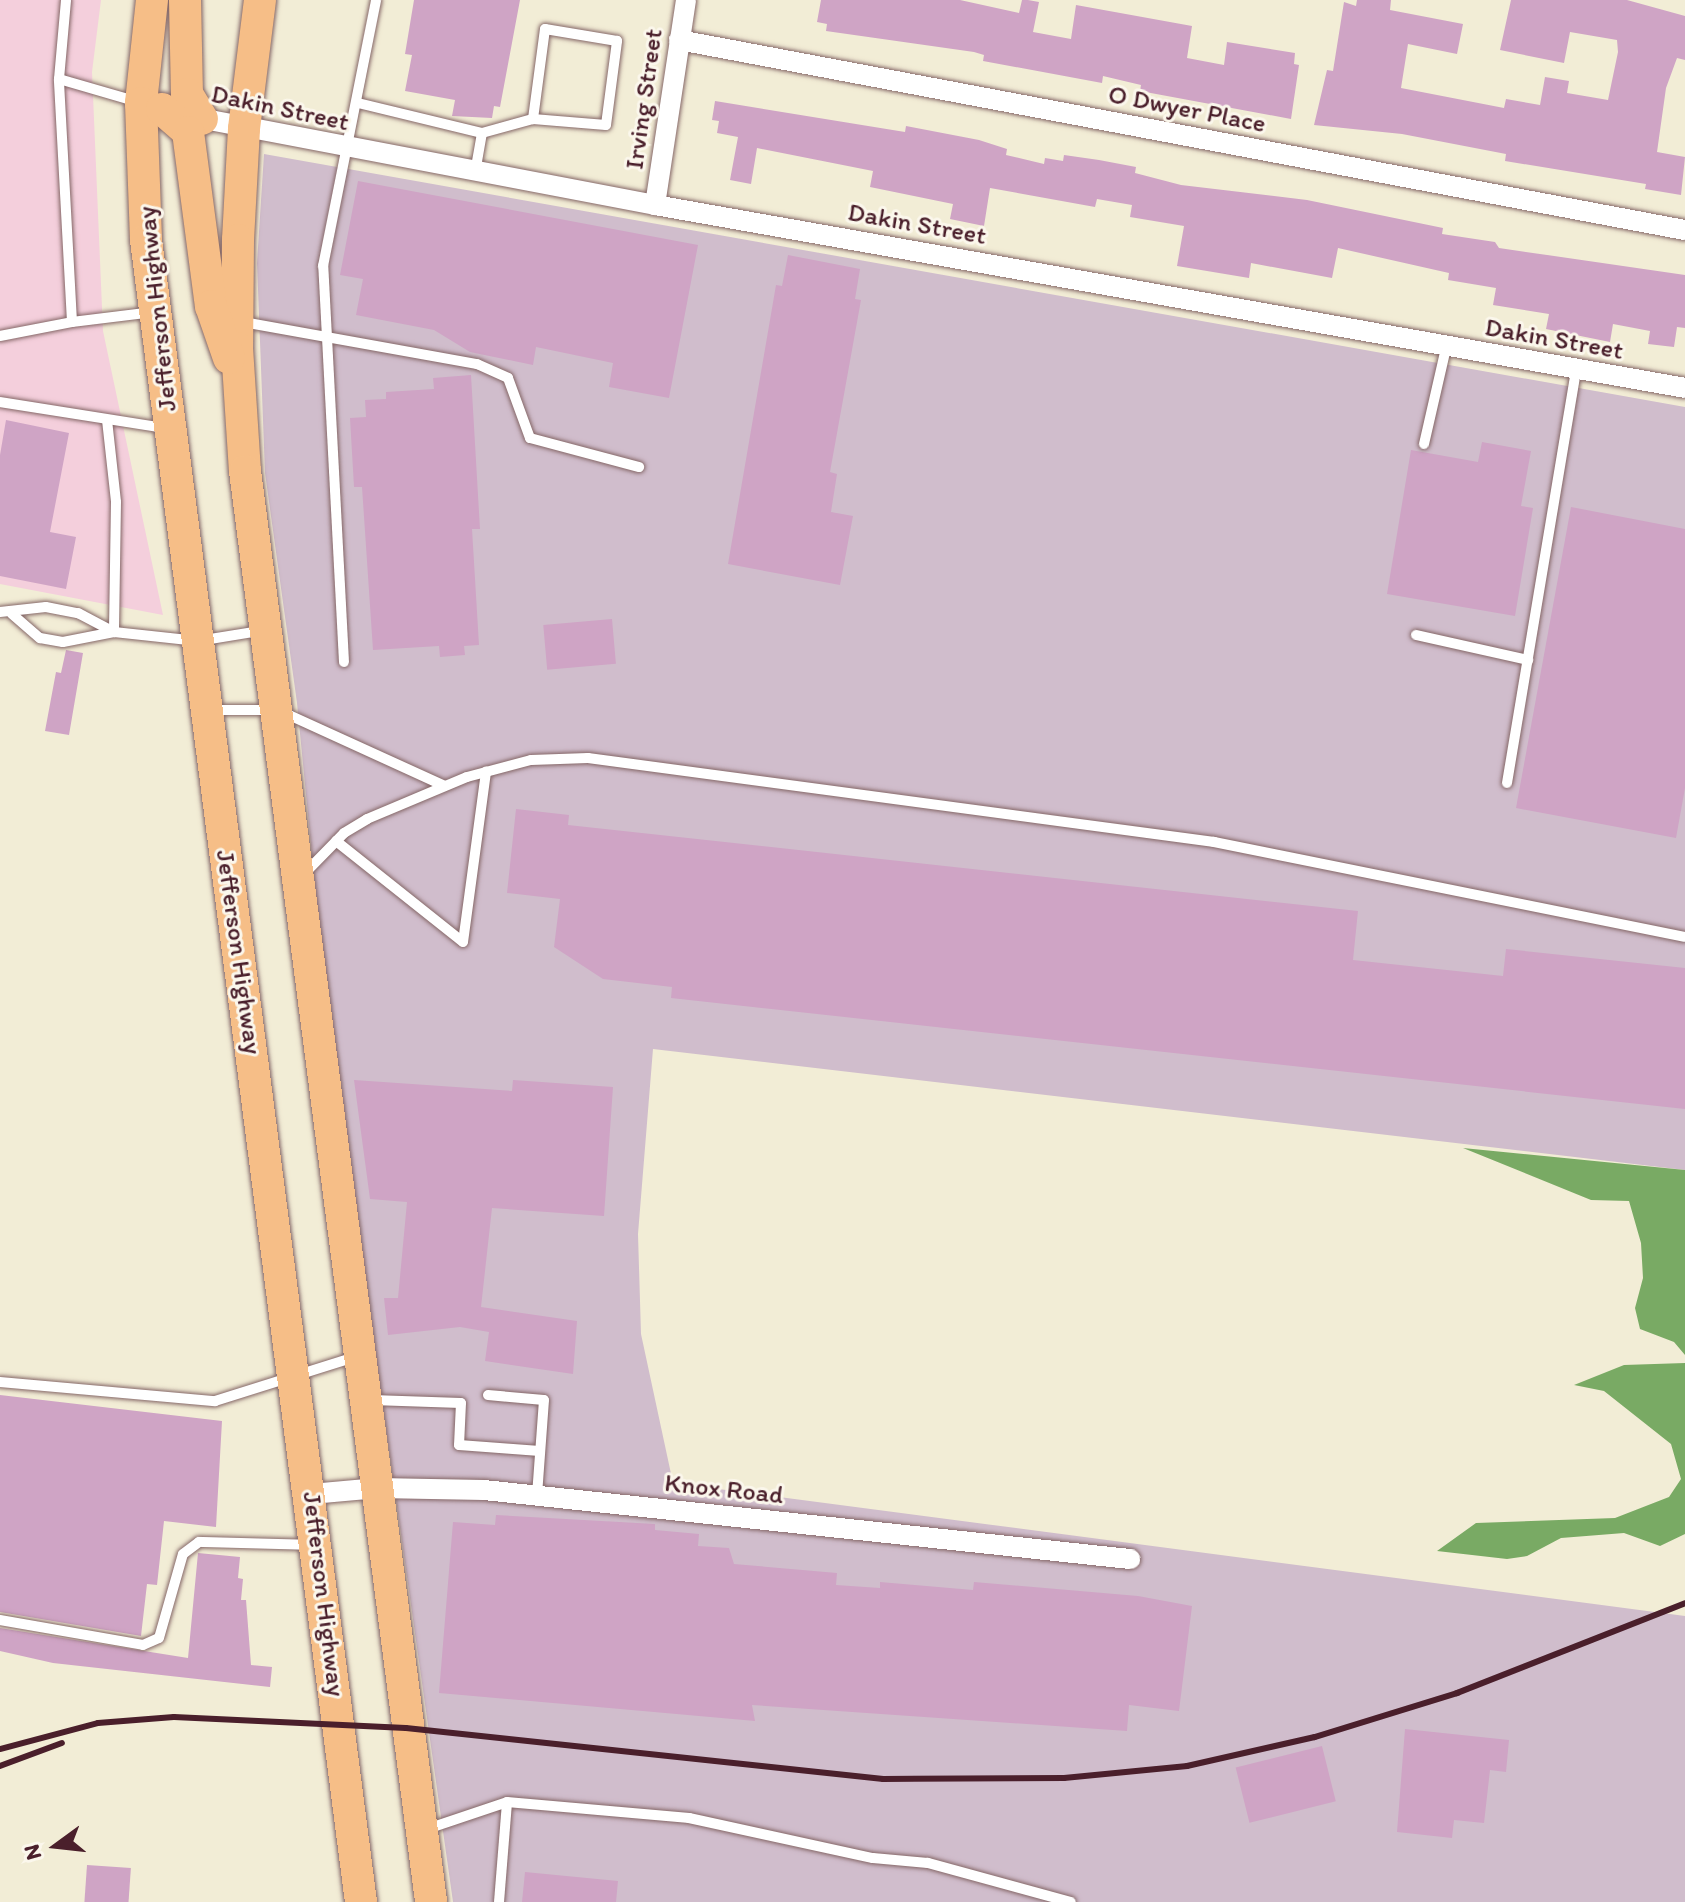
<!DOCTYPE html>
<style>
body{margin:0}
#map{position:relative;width:1685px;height:1902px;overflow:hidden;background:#f2edd6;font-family:Itim,sans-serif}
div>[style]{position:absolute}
.built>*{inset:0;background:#f4cfdc}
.industrial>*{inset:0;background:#d0bdcc}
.forest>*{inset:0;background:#79aa64}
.building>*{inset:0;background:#cfa4c5;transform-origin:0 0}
.roads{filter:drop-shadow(0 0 2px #856767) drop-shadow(0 0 2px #856767)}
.lane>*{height:10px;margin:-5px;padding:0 5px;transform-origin:5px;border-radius:5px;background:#fff}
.street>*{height:20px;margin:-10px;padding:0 10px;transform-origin:10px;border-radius:10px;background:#fff}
.primary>*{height:32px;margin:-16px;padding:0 16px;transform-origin:16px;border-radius:16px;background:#f6be87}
.rail>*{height:6px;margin:-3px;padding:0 3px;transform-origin:3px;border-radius:3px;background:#4a1f2b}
span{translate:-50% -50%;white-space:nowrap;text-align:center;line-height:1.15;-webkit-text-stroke:6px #fbf7ec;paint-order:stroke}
.street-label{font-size:26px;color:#4a1f2b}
.north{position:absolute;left:16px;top:1806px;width:80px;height:80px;-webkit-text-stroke:6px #fbf7ec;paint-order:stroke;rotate:255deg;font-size:22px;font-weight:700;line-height:32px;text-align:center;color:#4a1f2b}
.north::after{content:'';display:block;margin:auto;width:28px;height:36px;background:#4a1f2b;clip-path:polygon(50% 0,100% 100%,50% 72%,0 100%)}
</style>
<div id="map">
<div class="built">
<div style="clip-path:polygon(0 0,101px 0,92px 72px,103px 331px,163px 615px,0 584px)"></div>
</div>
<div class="industrial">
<div style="clip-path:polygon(264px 154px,1685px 407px,1685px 1170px,653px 1049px,638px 1234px,641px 1334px,673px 1483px,1685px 1616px,1685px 1902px,453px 1902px,328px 1018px,297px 703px,265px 473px,257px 263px)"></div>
</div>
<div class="forest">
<div style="clip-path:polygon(1463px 1148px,1685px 1170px,1685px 1355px,1674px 1342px,1640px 1329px,1635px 1308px,1643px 1278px,1641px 1243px,1629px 1201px,1591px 1200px)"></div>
<div style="clip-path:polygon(1685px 1363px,1685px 1534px,1660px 1546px,1624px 1533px,1561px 1538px,1527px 1556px,1507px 1559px,1437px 1551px,1476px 1523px,1615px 1518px,1669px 1497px,1681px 1479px,1671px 1444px,1604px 1391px,1574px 1385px,1624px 1365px)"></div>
</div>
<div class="building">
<div style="clip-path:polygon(414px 0,520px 0,500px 107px,494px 106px,492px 118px,452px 116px,455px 100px,405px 91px,412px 55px,405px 54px)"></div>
<div style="clip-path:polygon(821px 0,960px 0,1019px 13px,1022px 0,1028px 0,1039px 2px,1033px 32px,1071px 39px,1076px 5px,1192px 26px,1187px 58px,1224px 65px,1227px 42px,1295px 53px,1294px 64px,1299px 65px,1291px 119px,1140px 91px,1141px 85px,1103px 76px,1102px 83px,983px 61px,984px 55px,974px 52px,826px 31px,827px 24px,817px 22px)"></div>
<div style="clip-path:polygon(1357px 0,1391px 0,1390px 10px,1463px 24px,1457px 54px,1408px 44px,1401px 88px,1504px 108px,1506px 99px,1540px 105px,1545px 77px,1569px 81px,1567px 93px,1608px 100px,1618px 52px,1617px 40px,1570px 32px,1564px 63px,1500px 50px,1511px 0,1627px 0,1685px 16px,1685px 60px,1677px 58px,1666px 88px,1657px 152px,1685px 157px,1681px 195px,1645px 189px,1646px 184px,1505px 161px,1506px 154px,1402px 134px,1314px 125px,1327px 70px,1333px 71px,1344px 2px,1356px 6px)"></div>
<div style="clip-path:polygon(715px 101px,905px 132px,906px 126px,979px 140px,1007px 149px,1006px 155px,1044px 164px,1045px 158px,1063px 161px,1064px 155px,1099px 160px,1136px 167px,1135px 173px,1181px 185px,1307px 200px,1443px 228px,1442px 234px,1495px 242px,1499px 248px,1685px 275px,1685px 328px,1677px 327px,1674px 347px,1648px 344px,1650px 331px,1613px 324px,1610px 342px,1546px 329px,1549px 314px,1493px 305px,1496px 288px,1448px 280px,1449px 273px,1338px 248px,1332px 278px,1251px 263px,1249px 278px,1177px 266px,1184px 226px,1130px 217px,1132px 205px,1097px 199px,1095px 207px,990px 188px,984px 226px,950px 219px,953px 204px,870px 187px,873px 171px,757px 148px,751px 184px,730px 180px,738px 137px,717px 133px,719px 121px,712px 120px)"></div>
<div style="clip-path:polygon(358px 181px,698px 245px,669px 398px,609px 387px,613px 363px,536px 347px,533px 365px,470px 352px,434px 330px,356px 315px,363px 279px,340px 275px)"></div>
<div style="clip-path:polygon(788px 255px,860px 269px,855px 299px,861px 300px,830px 472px,837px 474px,831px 512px,853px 516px,840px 585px,728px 564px,776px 285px,782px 286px)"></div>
<div style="clip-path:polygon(471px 375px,480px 529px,472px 529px,479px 645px,464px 646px,465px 655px,440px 657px,439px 646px,373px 650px,362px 487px,354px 487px,350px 418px,366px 417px,365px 400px,386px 399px,386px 392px,434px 389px,433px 378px)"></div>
<div style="clip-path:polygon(6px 420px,69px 433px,50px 532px,76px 537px,66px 589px,0 576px,0 455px)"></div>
<div style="clip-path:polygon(1482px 442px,1531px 451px,1521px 506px,1533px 508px,1515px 616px,1387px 594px,1411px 450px,1478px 462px)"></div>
<div style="clip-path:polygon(1571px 507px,1685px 529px,1685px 788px,1676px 838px,1516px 808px)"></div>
<div style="left:612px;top:619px;width:45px;height:69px;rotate:85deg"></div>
<div style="clip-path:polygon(66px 650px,83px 653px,69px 735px,45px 731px,56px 672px,61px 673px)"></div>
<div style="clip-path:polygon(516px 809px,569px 815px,568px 825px,1358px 911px,1353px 960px,1503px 976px,1506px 949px,1685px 968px,1685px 1109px,671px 998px,672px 987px,603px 979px,554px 947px,560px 899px,507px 893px)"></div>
<div style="clip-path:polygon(354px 1080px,512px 1091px,513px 1080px,613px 1087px,604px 1216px,492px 1208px,481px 1307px,577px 1321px,573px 1374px,485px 1361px,489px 1332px,460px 1327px,388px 1335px,384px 1298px,398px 1298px,407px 1202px,370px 1199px)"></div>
<div style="clip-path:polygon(0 1395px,222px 1421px,216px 1527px,164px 1521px,157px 1585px,147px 1584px,141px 1636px,0 1612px)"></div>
<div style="clip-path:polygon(496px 1515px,655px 1524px,655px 1530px,699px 1534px,698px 1546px,729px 1548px,734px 1564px,837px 1573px,836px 1585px,880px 1588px,880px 1582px,973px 1590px,974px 1582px,1138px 1596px,1192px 1606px,1179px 1711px,1129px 1705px,1127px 1731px,752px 1705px,755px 1721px,439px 1693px,453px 1522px,495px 1525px)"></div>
<div style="clip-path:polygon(198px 1553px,240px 1557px,238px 1578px,243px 1579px,241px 1600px,246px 1600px,251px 1665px,272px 1667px,270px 1687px,53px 1663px,0 1651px,0 1628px,188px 1658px)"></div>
<div style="clip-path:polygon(1405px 1729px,1509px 1740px,1506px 1772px,1490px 1770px,1484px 1823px,1454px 1820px,1452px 1838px,1397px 1832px)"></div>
<div style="left:1322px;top:1746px;width:57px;height:89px;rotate:76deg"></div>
<div style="left:87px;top:1865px;width:44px;height:37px;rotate:4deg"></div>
<div style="clip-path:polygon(525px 1872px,618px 1881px,616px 1902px,522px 1902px)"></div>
</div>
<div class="roads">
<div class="lane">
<div style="left:59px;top:79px;width:82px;rotate:16.2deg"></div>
<div style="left:358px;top:103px;width:128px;rotate:13.6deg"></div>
<div style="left:482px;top:133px;width:40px;rotate:100deg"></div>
<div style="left:482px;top:133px;width:53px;rotate:-15.4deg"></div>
<div style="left:533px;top:119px;width:73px;rotate:4.7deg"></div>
<div style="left:606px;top:125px;width:85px;rotate:-82.5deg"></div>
<div style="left:617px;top:41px;width:73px;rotate:-170.5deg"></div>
<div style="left:545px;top:29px;width:91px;rotate:97.6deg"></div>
<div style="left:72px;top:322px;width:82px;rotate:-7deg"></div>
<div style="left:243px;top:322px;width:238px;rotate:10.2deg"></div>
<div style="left:477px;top:364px;width:34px;rotate:24deg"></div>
<div style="left:508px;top:378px;width:64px;rotate:69.9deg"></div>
<div style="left:530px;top:438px;width:113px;rotate:14.9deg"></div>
<div style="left:0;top:336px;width:73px;rotate:-11deg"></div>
<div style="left:72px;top:322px;width:243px;rotate:-93.1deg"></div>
<div style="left:59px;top:79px;width:79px;rotate:-84.9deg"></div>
<div style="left:0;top:402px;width:167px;rotate:9deg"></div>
<div style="left:107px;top:420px;width:82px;rotate:83.7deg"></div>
<div style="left:116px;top:502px;width:130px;rotate:90.9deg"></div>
<div style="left:1424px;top:444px;width:98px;rotate:-77.1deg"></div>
<div style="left:0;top:612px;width:46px;rotate:-6.2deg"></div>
<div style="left:46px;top:607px;width:33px;rotate:11deg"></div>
<div style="left:78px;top:613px;width:41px;rotate:27.8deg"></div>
<div style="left:12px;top:614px;width:37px;rotate:41deg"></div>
<div style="left:40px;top:638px;width:23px;rotate:10deg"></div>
<div style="left:63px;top:642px;width:52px;rotate:-11.1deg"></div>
<div style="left:114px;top:632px;width:84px;rotate:6.1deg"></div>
<div style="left:198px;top:641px;width:63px;rotate:-9.2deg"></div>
<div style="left:1416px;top:635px;width:115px;rotate:12.6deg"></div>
<div style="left:344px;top:662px;width:397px;rotate:-93deg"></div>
<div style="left:323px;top:266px;width:271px;rotate:-78.7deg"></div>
<div style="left:212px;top:710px;width:66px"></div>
<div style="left:278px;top:710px;width:183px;rotate:24.5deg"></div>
<div style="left:1507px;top:783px;width:420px;rotate:-80.5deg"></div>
<div style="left:336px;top:841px;width:162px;rotate:38.5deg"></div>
<div style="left:463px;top:942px;width:172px;rotate:-82.3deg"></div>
<div style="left:305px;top:873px;width:56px;rotate:-45.7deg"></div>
<div style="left:344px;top:833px;width:27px;rotate:-31deg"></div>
<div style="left:367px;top:819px;width:108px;rotate:-22.8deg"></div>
<div style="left:467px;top:777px;width:66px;rotate:-14.9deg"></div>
<div style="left:531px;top:760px;width:57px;rotate:-2deg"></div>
<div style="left:588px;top:758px;width:632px;rotate:7.64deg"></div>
<div style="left:1214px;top:842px;width:480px;rotate:11.4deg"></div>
<div style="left:0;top:1382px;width:216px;rotate:5.1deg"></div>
<div style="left:215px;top:1401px;width:150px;rotate:-17.5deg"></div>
<div style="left:488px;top:1395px;width:56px;rotate:5.1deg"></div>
<div style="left:544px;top:1400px;width:96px;rotate:94.2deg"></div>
<div style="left:372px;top:1400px;width:89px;rotate:1.9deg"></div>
<div style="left:461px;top:1403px;width:42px;rotate:92.7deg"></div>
<div style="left:459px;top:1445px;width:81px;rotate:4.2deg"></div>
<div style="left:0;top:1620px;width:145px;rotate:9.9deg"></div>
<div style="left:143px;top:1645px;width:17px;rotate:-24deg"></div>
<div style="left:159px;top:1638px;width:87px;rotate:-74.1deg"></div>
<div style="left:183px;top:1554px;width:20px;rotate:-37deg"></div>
<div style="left:199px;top:1542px;width:112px;rotate:1.5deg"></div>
<div style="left:427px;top:1829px;width:84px;rotate:-18.6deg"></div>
<div style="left:507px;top:1802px;width:183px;rotate:5deg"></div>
<div style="left:689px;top:1818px;width:188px;rotate:12.3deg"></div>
<div style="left:873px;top:1858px;width:55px;rotate:5.2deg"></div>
<div style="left:928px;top:1863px;width:148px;rotate:15.3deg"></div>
<div style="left:499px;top:1902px;width:100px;rotate:-85.4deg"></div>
</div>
<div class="street">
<div style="left:679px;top:40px;width:1024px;rotate:10.7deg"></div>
<div style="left:194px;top:117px;width:469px;rotate:10.8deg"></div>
<div style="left:655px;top:205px;width:1046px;rotate:10.07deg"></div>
<div style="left:655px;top:205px;width:207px;rotate:-81.4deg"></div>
<div style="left:311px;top:1494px;width:67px;rotate:-5.1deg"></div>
<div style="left:378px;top:1488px;width:106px;rotate:1.1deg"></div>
<div style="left:484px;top:1490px;width:650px;rotate:6.1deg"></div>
</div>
<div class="primary">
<div style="left:152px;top:0;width:104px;rotate:96.1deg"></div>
<div style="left:141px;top:103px;width:137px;rotate:87.9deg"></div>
<div style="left:146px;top:240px;width:1676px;rotate:82.63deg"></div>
<div style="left:185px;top:0;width:94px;rotate:88.8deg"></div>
<div style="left:187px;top:94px;width:29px;rotate:59deg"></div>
<div style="left:260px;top:0;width:130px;rotate:97.1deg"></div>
<div style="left:244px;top:129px;width:111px;rotate:93.1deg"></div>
<div style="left:238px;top:240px;width:108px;rotate:90.5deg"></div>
<div style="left:237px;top:348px;width:123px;rotate:86.3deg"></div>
<div style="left:245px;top:471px;width:1443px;rotate:82.59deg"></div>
<div style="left:162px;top:109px;width:35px;rotate:41deg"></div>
<div style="left:188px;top:132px;width:176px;rotate:82.5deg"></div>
<div style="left:211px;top:306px;width:55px;rotate:70.9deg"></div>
</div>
</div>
<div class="rail">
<div style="left:0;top:1749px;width:101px;rotate:-14.9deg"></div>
<div style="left:98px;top:1723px;width:76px;rotate:-4.5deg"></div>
<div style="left:174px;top:1717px;width:232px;rotate:2.7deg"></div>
<div style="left:406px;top:1728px;width:480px;rotate:6.1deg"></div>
<div style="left:883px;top:1779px;width:181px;rotate:-0.3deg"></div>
<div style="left:1064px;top:1778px;width:124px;rotate:-5.6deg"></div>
<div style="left:1187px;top:1766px;width:131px;rotate:-12.8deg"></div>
<div style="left:1315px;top:1737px;width:149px;rotate:-17.2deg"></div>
<div style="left:1457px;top:1693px;width:245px;rotate:-21.5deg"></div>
<div style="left:0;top:1766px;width:66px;rotate:-20.4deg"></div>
</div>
<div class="street-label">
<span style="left:644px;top:99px;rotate:-82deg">Irving Street</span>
<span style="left:280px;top:108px;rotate:12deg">Dakin Street</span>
<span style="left:1187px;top:109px;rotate:11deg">O Dwyer Place</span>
<span style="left:917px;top:224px;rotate:10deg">Dakin Street</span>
<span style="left:157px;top:309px;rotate:-96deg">Jefferson Highway</span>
<span style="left:1554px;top:339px;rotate:10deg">Dakin Street</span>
<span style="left:239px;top:952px;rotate:82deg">Jefferson Highway</span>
<span style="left:724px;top:1489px;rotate:6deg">Knox Road</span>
<span style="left:324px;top:1594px;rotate:83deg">Jefferson Highway</span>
</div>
<div class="north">N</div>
</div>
